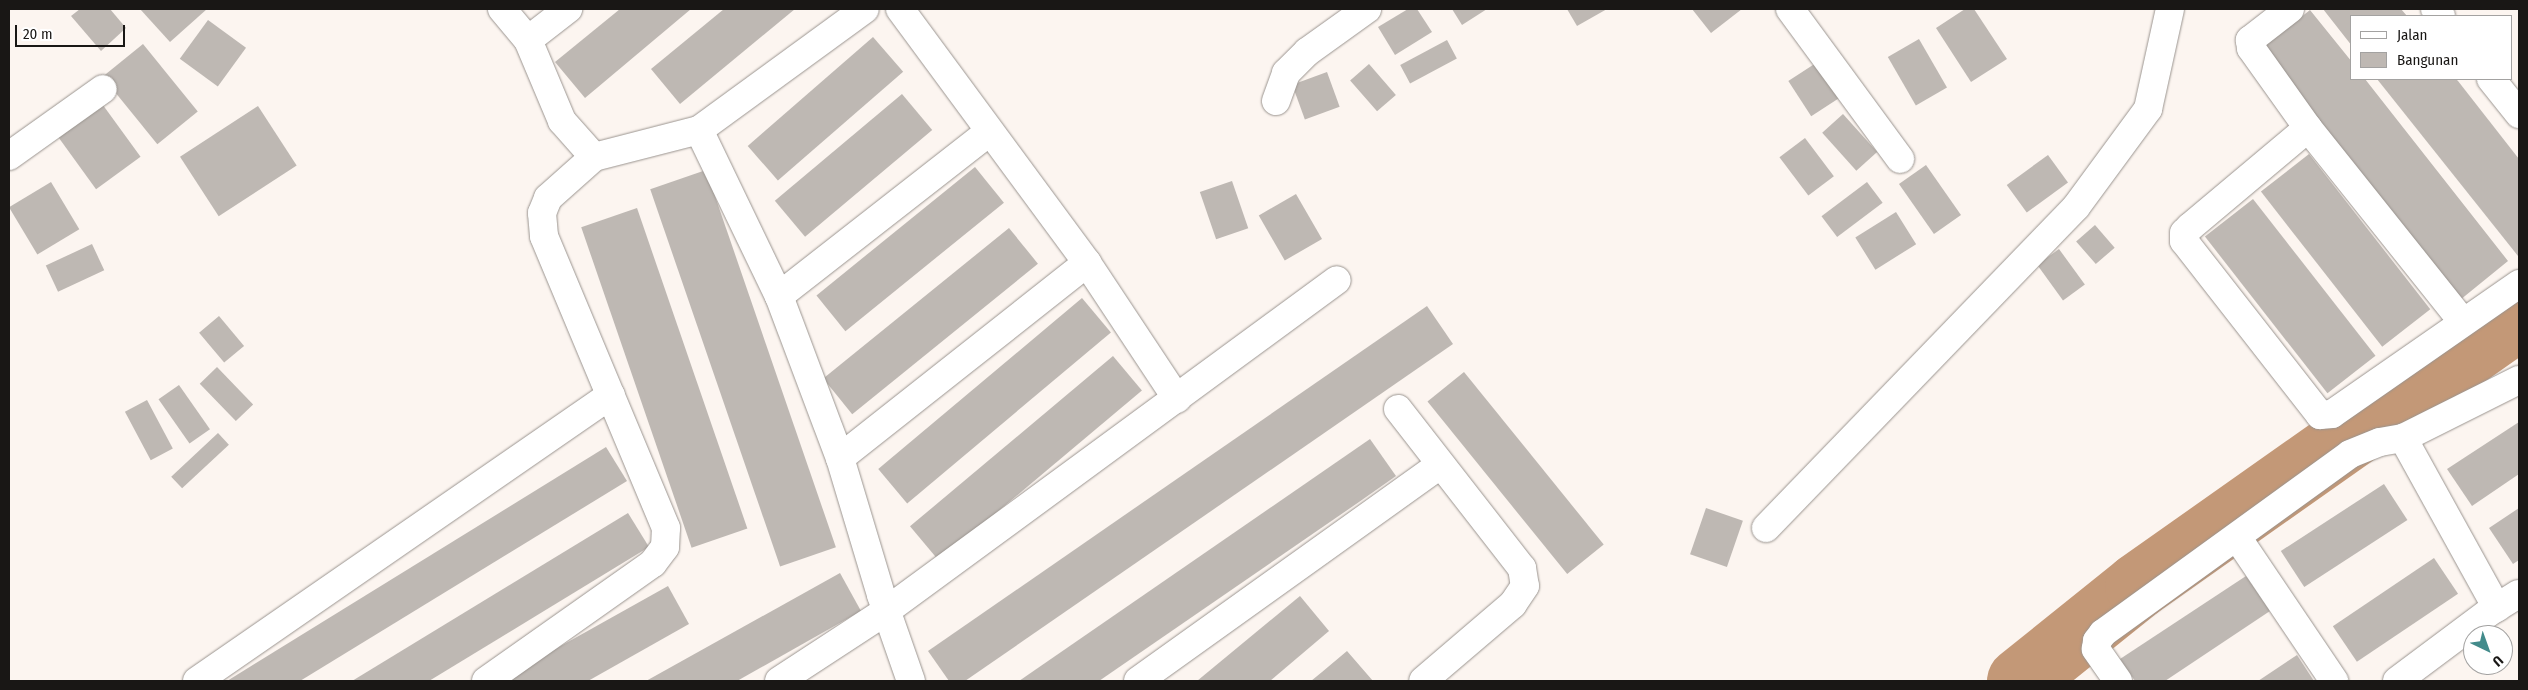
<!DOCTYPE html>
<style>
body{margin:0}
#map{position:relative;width:2528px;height:690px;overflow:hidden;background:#fcf5f0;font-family:"Fira Sans Condensed",sans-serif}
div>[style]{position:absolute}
.river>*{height:66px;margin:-33px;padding:0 33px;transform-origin:33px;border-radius:33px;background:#c39877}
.building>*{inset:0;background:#beb8b3;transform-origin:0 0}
.roads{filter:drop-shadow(0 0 1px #9a948f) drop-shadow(0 0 1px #9a948f)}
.minor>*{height:28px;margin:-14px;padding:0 14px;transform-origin:14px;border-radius:14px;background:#fff}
span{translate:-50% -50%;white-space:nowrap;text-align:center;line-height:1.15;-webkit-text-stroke:5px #fff;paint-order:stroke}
.frame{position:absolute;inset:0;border:10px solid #191715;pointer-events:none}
.legend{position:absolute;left:2350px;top:15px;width:162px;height:65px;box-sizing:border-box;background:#fff;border:1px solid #a3a2a1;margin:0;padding:6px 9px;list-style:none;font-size:15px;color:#191715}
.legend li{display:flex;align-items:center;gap:10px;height:25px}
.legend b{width:25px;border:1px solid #a3a2a1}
.north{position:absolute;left:2463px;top:625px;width:50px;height:50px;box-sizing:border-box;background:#fff;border:1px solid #a3a2a1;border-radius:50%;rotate:138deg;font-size:14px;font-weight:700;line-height:20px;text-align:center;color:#191715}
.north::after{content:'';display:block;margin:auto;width:18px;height:22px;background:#438b8b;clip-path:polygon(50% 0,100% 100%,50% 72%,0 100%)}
.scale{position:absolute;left:15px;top:25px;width:110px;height:22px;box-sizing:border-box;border:2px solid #191715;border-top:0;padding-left:6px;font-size:15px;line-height:18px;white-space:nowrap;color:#191715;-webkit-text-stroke:4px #fff;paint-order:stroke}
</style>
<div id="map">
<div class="river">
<div style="left:2020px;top:681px;width:151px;rotate:-38.8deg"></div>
<div style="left:2138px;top:586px;width:466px;rotate:-35.2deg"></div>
</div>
<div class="building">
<div style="clip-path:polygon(80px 9px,110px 9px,126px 28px,101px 51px,71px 16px)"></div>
<div style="clip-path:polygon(140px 9px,207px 9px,170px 42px)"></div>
<div style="clip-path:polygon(620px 9px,691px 9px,585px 98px,555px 62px)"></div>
<div style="clip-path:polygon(724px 9px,795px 9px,680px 104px,651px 69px)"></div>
<div style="clip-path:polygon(1408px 9px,1417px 9px,1432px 32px,1395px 55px,1378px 27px)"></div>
<div style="clip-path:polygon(1452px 9px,1487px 9px,1462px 25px)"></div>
<div style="clip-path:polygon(1567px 9px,1607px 9px,1577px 26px)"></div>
<div style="clip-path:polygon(1692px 9px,1742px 9px,1711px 33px)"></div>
<div style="clip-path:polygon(1965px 9px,1974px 9px,2007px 59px,1971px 82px,1936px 28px)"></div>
<div style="clip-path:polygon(2323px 9px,2401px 9px,2407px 16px,2352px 16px,2352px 46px)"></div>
<div style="clip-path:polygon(2310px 10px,2352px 62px,2352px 79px,2365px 79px,2508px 261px,2460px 300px,2262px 48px)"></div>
<div style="left:208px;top:20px;width:47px;height:48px;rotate:36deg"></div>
<div style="left:873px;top:37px;width:46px;height:166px;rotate:49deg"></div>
<div style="left:1919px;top:39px;width:56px;height:36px;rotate:60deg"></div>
<div style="left:1447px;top:40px;width:21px;height:53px;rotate:62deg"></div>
<div style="left:143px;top:44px;width:87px;height:52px;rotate:51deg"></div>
<div style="left:1816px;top:63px;width:42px;height:33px;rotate:57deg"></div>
<div style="left:1369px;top:64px;width:41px;height:25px;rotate:49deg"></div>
<div style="left:1327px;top:72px;width:37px;height:37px;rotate:70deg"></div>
<div style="clip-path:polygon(2377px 79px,2456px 79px,2458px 81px,2519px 159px,2518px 256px)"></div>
<div style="left:902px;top:94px;width:47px;height:166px;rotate:50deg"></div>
<div style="left:100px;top:101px;width:69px;height:55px;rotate:54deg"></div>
<div style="left:258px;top:106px;width:71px;height:93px;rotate:57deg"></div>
<div style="left:1843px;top:114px;width:51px;height:28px;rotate:48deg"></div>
<div style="left:1805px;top:138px;width:48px;height:32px;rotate:53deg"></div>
<div style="left:2309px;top:154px;width:197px;height:61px;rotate:52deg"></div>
<div style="left:2048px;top:155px;width:34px;height:51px;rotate:54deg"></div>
<div style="left:1926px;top:165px;width:61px;height:33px;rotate:55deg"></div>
<div style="left:975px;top:167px;width:46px;height:204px;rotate:51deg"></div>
<div style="left:706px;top:170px;width:399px;height:59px;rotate:71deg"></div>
<div style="left:1232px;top:181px;width:50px;height:34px;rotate:71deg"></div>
<div style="left:51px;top:182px;width:55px;height:49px;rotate:59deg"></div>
<div style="left:1867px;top:182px;width:26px;height:57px;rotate:53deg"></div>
<div style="left:1296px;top:194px;width:52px;height:43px;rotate:60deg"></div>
<div style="left:2253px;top:199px;width:199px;height:61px;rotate:52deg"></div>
<div style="left:637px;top:208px;width:339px;height:59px;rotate:71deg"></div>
<div style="left:1896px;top:212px;width:38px;height:48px;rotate:58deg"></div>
<div style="left:2095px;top:225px;width:30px;height:25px;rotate:49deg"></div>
<div style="left:1009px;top:228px;width:46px;height:239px;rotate:51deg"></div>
<div style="left:92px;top:244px;width:29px;height:51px;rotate:65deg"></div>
<div style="left:2059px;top:249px;width:44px;height:27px;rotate:54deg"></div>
<div style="left:1082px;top:298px;width:45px;height:266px;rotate:50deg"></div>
<div style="clip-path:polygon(1427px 306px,1453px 344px,965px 681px,949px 681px,928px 651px)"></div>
<div style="left:219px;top:316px;width:39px;height:26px;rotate:50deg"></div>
<div style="left:1113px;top:356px;width:45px;height:265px;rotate:50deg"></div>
<div style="left:217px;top:367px;width:52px;height:24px;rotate:46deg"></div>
<div style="left:1464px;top:372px;width:222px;height:47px;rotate:51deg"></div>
<div style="left:179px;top:385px;width:54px;height:25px;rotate:55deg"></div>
<div style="left:147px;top:400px;width:55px;height:25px;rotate:62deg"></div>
<div style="clip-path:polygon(2519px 422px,2519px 474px,2472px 506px,2447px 469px)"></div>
<div style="left:218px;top:433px;width:16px;height:64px;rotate:47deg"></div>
<div style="clip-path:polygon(1370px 439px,1396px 476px,1359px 502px,1099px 681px,1019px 681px)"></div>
<div style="clip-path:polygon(606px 447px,627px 481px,300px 681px,227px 681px)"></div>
<div style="left:2384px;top:484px;width:43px;height:123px;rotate:57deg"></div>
<div style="left:1706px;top:508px;width:39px;height:49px;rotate:19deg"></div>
<div style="clip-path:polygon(2519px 508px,2519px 560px,2513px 564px,2489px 528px)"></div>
<div style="clip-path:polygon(628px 513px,649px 547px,544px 611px,429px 681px,352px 681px)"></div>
<div style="left:2434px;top:558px;width:43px;height:122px;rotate:56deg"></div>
<div style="clip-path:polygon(840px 573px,861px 611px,737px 681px,646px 681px)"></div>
<div style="clip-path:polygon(2246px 576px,2270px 611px,2165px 681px,2135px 681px,2120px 659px)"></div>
<div style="clip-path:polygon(668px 586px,689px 624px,588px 681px,498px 681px)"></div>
<div style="clip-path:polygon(1300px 596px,1329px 631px,1270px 681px,1197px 681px)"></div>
<div style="clip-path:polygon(1347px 651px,1373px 681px,1311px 681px,1322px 672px)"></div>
<div style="clip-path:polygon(2297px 655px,2314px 681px,2258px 681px)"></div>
</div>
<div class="roads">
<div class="minor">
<div style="left:502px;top:9px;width:40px;rotate:50deg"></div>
<div style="left:528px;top:40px;width:88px;rotate:67.2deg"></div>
<div style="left:562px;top:121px;width:48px;rotate:48.4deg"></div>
<div style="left:900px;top:9px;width:315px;rotate:53.6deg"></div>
<div style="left:1087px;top:263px;width:163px;rotate:56.5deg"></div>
<div style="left:1790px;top:9px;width:186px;rotate:53.7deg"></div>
<div style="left:2290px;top:9px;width:51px;rotate:142.2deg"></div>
<div style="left:2250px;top:40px;width:8px;rotate:83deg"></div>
<div style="left:2251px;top:48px;width:98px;rotate:54.5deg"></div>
<div style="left:2308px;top:128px;width:248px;rotate:51.4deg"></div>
<div style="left:2435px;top:9px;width:9px;rotate:49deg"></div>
<div style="left:528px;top:40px;width:51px;rotate:-37.8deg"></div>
<div style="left:2491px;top:79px;width:45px;rotate:51.3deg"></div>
<div style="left:1276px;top:101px;width:30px;rotate:-70deg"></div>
<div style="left:1286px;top:73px;width:30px;rotate:-45deg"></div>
<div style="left:1307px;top:52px;width:74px;rotate:-35.6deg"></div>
<div style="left:2308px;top:128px;width:154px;rotate:140deg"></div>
<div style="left:2190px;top:227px;width:8px;rotate:135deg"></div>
<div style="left:2184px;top:233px;width:8px;rotate:90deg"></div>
<div style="left:2184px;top:241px;width:221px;rotate:52deg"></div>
<div style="left:2320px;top:415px;width:12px;rotate:-5deg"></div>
<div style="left:2332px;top:414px;width:228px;rotate:-34.8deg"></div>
<div style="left:699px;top:130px;width:184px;rotate:64.3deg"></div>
<div style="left:779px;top:296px;width:173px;rotate:69.4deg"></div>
<div style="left:840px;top:458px;width:143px;rotate:73.3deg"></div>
<div style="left:881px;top:595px;width:91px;rotate:70.8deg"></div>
<div style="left:9px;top:156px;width:115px;rotate:-35.5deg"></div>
<div style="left:779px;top:296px;width:265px;rotate:-38deg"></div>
<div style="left:1398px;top:409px;width:202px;rotate:52.1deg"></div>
<div style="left:1522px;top:568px;width:18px;rotate:81deg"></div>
<div style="left:1525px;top:586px;width:22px;rotate:124deg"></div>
<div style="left:1513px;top:604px;width:118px;rotate:139.5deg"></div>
<div style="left:2403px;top:438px;width:194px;rotate:61.1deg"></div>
<div style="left:840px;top:458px;width:315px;rotate:-38.3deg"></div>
<div style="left:1766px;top:528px;width:446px;rotate:-46deg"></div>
<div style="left:2076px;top:207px;width:122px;rotate:-53.7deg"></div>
<div style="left:2148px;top:109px;width:102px;rotate:-77.6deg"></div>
<div style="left:2237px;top:537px;width:174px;rotate:56deg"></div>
<div style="left:197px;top:681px;width:503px;rotate:-34.64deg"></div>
<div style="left:486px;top:681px;width:204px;rotate:-35.2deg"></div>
<div style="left:653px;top:563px;width:20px;rotate:-53deg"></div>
<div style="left:665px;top:547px;width:19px;rotate:-87deg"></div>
<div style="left:666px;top:528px;width:316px;rotate:-112.7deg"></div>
<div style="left:544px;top:236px;width:23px;rotate:-95deg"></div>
<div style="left:542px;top:213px;width:16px;rotate:-68deg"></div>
<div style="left:548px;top:198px;width:62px;rotate:-41.7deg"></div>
<div style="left:594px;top:157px;width:108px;rotate:-14.4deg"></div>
<div style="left:699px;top:130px;width:205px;rotate:-36.1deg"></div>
<div style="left:779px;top:681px;width:128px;rotate:-33.2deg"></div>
<div style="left:886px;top:611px;width:559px;rotate:-36.28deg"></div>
<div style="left:1138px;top:681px;width:371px;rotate:-35.6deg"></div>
<div style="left:2118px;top:681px;width:39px;rotate:-125deg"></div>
<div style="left:2096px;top:649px;width:8px;rotate:-83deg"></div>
<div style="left:2097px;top:641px;width:10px;rotate:-53deg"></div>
<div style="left:2103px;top:633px;width:305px;rotate:-35.9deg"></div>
<div style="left:2350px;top:454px;width:32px;rotate:-22deg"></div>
<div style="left:2380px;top:442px;width:23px;rotate:-10deg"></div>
<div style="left:2403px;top:438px;width:130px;rotate:-26.6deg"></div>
<div style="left:2397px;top:681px;width:114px;rotate:-36.8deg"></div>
<div style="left:2488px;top:613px;width:36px;rotate:-32deg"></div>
</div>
</div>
<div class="frame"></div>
<ul class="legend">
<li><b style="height:6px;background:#fff"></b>Jalan</li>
<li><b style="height:14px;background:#beb8b3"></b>Bangunan</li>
</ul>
<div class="north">U</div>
<div class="scale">20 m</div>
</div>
